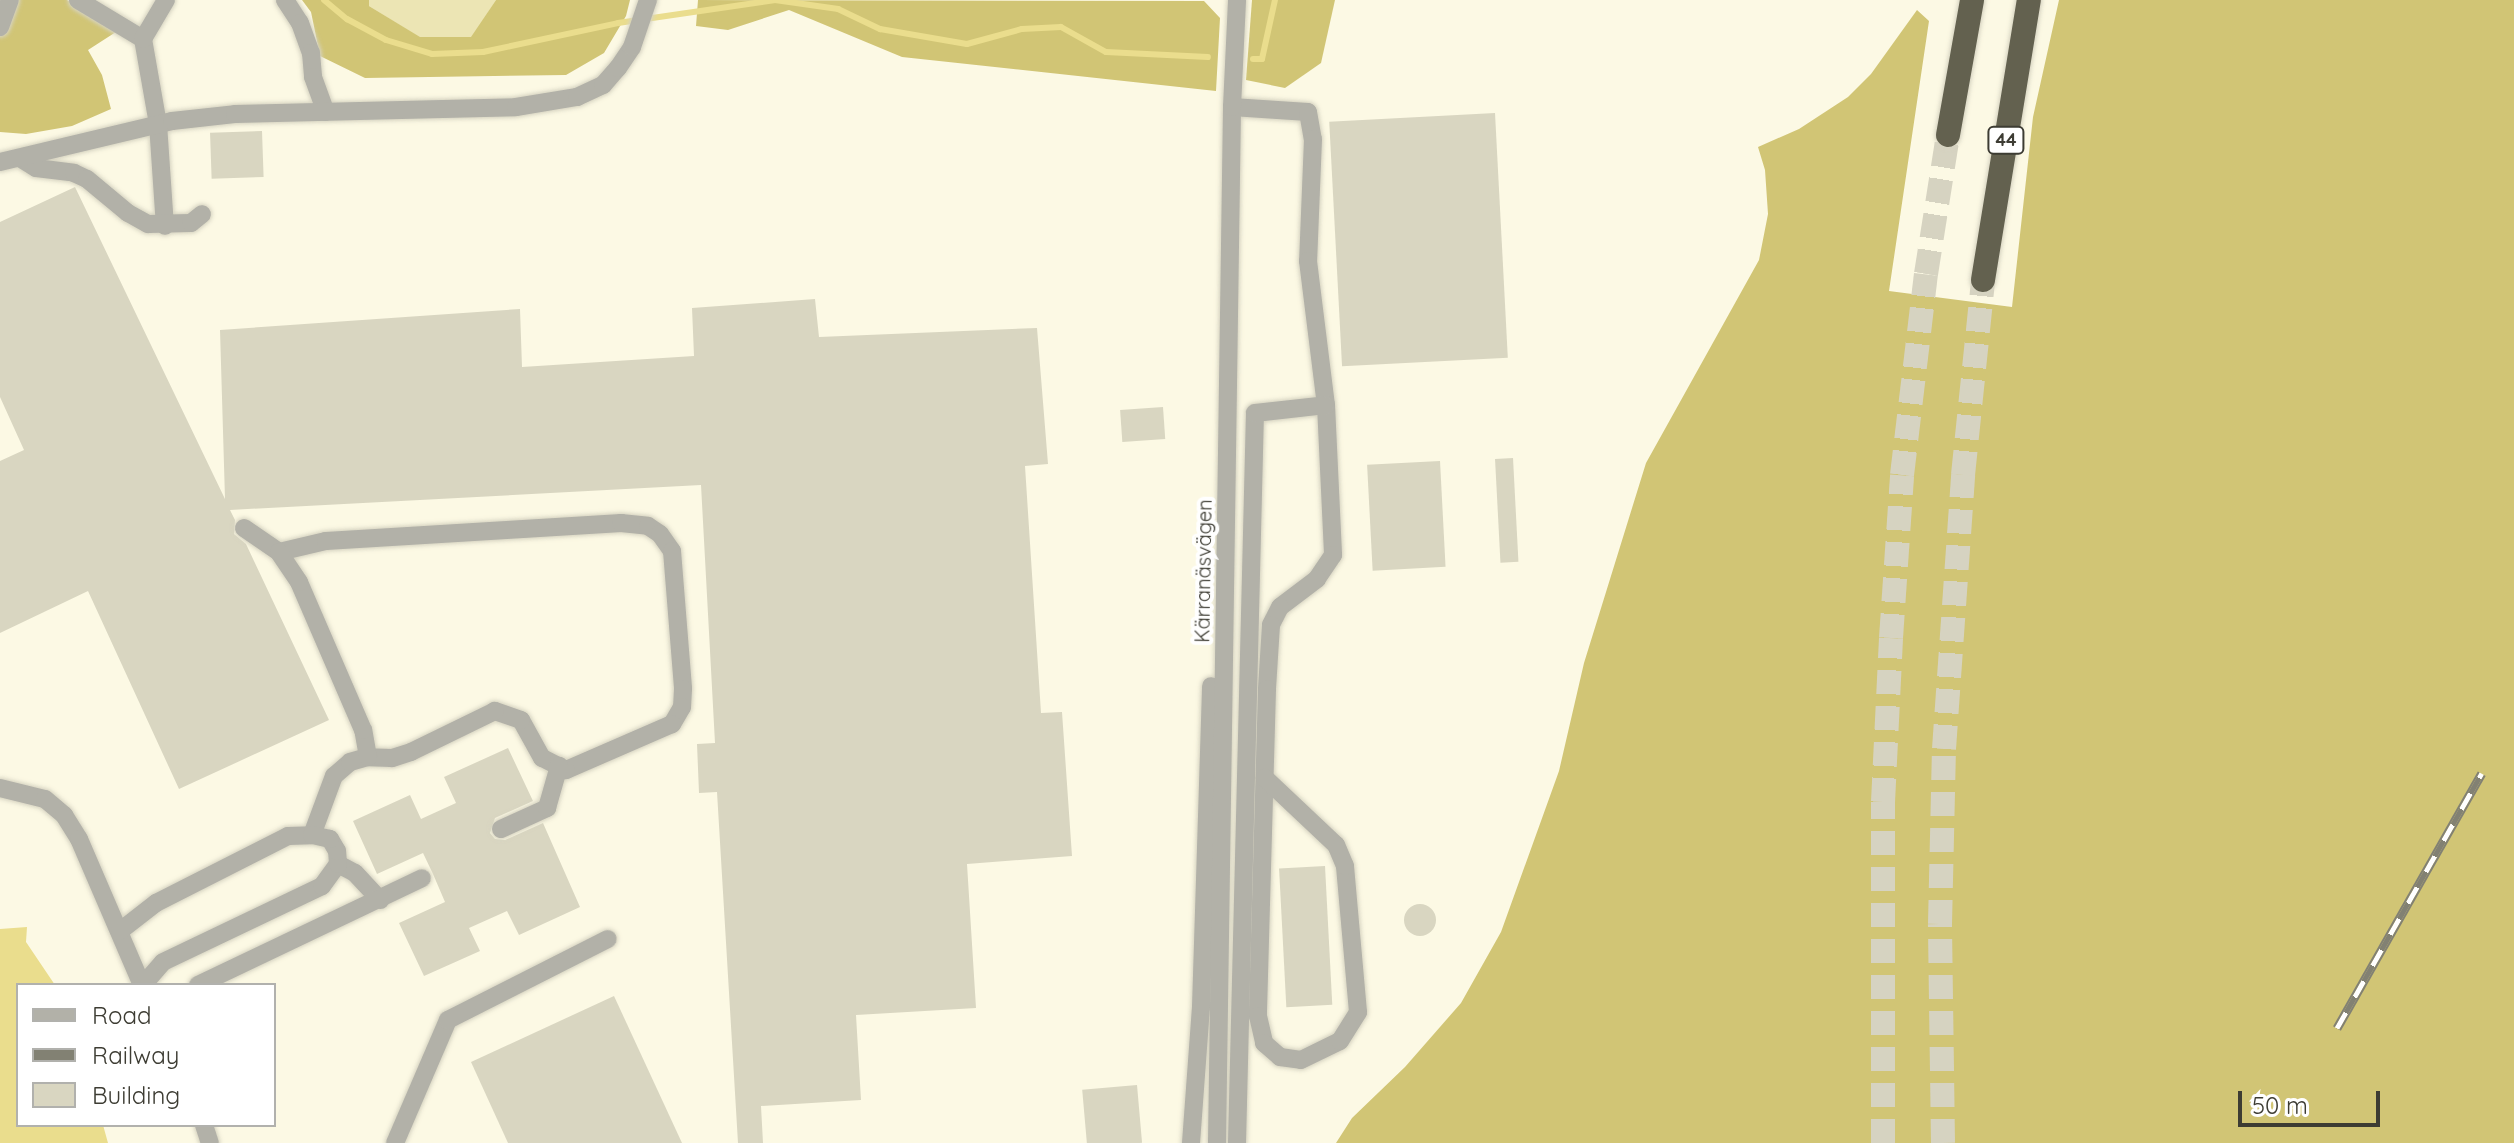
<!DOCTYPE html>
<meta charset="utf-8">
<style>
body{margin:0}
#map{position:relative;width:2514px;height:1143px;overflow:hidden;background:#fcf9e4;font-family:Quicksand,sans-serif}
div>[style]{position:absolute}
.green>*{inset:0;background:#ece5b4}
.forest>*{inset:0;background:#d1c575}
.water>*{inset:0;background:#eadd8d}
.stream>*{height:6px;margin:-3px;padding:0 3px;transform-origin:3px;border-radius:3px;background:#eadd8d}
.building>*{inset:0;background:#d9d6c1;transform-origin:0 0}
.round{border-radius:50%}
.highway-tunnel>*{height:24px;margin-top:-12px;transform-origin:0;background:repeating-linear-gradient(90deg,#d6d3c1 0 24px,transparent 0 36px)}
.roads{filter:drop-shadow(0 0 2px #d6d3c1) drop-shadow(0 0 2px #d6d3c1)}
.minor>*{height:18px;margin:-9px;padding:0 9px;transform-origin:9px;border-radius:9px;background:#b2b1a8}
.highway>*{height:24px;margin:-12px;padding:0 12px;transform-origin:12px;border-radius:12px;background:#63614f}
.rail>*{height:9px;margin-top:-4.5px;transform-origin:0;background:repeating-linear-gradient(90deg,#fff 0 18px,#828173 0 36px);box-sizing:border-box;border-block:2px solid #828173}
span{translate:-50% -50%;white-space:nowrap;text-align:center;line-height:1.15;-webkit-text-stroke:8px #fff;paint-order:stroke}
.shield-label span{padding:2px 6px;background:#fff;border:2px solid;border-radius:6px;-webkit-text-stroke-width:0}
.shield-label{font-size:18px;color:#3d3c33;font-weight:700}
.street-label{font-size:20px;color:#3d3c33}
.legend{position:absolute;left:16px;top:983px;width:260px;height:144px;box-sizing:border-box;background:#fff;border:2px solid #b1b1ad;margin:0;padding:10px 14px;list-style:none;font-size:24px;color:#3d3c33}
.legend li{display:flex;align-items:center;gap:16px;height:40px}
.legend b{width:40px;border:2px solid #b1b1ad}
.scale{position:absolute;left:2238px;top:1091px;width:142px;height:36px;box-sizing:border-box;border:4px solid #3d3c33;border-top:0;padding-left:10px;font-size:24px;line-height:28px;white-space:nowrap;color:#3d3c33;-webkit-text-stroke:6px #fff;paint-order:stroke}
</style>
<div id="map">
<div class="green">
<div style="clip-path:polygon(369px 0,496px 0,472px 37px,419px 37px,369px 6px)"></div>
</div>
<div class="forest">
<div style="clip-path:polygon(0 0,67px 0,119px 30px,88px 50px,102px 75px,111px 109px,72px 126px,26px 134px,0 132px)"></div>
<div style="clip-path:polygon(302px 0,369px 0,369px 6px,420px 37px,471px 37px,496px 0,630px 0,626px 16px,604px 53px,566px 75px,365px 78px,320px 56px,311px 12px)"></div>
<div style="clip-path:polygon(698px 0,1204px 1px,1220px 18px,1216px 91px,902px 57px,789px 10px,728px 30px,696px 26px)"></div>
<div style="clip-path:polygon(1252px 0,1335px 0,1321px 63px,1285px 88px,1246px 80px)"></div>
<div style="clip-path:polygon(2059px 0,2514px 0,2514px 1143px,1336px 1143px,1352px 1118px,1405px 1067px,1461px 1003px,1501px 932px,1559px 771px,1584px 663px,1646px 463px,1759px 260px,1768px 214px,1765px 170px,1758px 147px,1799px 129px,1848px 97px,1871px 74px,1917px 10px,1929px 21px,1889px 291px,2012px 307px,2033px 117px)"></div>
</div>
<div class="water">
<div style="clip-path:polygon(27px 927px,26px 942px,55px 985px,18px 985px,18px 1125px,103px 1125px,108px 1143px,0 1143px,0 929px)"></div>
</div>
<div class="stream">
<div style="left:324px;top:0;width:30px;rotate:40deg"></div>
<div style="left:347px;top:19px;width:44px;rotate:28.3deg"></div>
<div style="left:386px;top:40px;width:48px;rotate:16.9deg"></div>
<div style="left:432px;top:54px;width:51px;rotate:-2.2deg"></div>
<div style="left:483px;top:52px;width:138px;rotate:-12.1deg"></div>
<div style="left:618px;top:23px;width:159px;rotate:-8.3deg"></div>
<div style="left:775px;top:0;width:64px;rotate:8.1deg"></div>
<div style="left:838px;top:9px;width:47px;rotate:25.5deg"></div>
<div style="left:880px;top:29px;width:88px;rotate:9.8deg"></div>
<div style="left:967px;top:44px;width:57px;rotate:-15.3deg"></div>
<div style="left:1022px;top:29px;width:39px;rotate:-3deg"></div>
<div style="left:1061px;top:27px;width:51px;rotate:29.1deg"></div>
<div style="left:1106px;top:52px;width:102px;rotate:2.8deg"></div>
<div style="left:1253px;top:59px;width:9px"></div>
<div style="left:1262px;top:59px;width:60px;rotate:-77.6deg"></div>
</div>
<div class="building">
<div style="left:1495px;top:113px;width:245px;height:166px;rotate:87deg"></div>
<div style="left:262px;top:131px;width:46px;height:52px;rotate:88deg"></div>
<div style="clip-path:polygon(75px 187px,225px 499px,220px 330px,520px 309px,522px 367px,694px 356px,692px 308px,815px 299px,819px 337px,1037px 328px,1048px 464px,1025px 466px,1041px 713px,1062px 712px,1072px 856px,967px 864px,976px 1008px,856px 1015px,861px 1100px,761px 1106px,763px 1143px,738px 1143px,717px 792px,699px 793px,697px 744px,715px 743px,701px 485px,230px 510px,235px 520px,234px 534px,246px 544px,329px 720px,179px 789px,88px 591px,0 633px,0 461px,24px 450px,0 397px,0 222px)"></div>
<div style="left:1163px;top:407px;width:32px;height:43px;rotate:86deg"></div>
<div style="left:1513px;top:458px;width:104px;height:18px;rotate:87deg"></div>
<div style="left:1440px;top:461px;width:106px;height:73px;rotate:87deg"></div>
<div style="clip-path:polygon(508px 748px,533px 801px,495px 818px,490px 833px,495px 839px,505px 840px,543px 823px,580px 907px,519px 935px,507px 911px,469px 928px,480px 951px,424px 976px,399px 923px,445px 902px,433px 874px,423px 853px,377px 874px,353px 821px,410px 795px,421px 819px,456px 803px,444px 777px)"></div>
<div style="left:1325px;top:866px;width:139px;height:46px;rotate:87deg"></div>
<div class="round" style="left:1404px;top:904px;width:32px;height:32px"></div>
<div style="clip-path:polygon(614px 996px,682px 1143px,508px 1143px,471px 1062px)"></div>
<div style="left:1137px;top:1085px;width:58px;height:55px;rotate:85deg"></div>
</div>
<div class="highway-tunnel">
<div style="left:1883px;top:1143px;width:341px;rotate:-90deg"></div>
<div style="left:1883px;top:802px;width:164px;rotate:-87.2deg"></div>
<div style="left:1891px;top:638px;width:163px;rotate:-86.1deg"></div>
<div style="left:1902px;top:475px;width:202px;rotate:-83.2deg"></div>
<div style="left:1926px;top:274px;width:141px;rotate:-81deg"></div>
<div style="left:1943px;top:1143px;width:219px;rotate:-90.8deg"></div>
<div style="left:1940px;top:924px;width:175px;rotate:-88.7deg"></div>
<div style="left:1944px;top:749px;width:275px;rotate:-86deg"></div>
<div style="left:1963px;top:475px;width:196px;rotate:-84.1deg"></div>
</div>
<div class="roads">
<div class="minor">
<div style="left:78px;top:0;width:76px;rotate:31deg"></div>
<div style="left:143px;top:39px;width:86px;rotate:80deg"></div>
<div style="left:158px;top:124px;width:102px;rotate:86.1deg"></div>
<div style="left:285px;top:0;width:27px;rotate:57deg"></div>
<div style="left:300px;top:23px;width:32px;rotate:70deg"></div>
<div style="left:311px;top:53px;width:24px;rotate:85deg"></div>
<div style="left:313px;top:77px;width:37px;rotate:70deg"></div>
<div style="left:0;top:27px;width:29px;rotate:-70deg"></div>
<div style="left:143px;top:39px;width:45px;rotate:-59.5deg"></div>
<div style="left:1232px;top:107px;width:76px;rotate:3.8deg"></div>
<div style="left:1308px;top:112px;width:27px;rotate:80deg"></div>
<div style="left:1313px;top:139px;width:122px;rotate:92.3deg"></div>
<div style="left:1308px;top:261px;width:145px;rotate:82.9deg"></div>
<div style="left:1326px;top:405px;width:150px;rotate:87.3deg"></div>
<div style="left:1333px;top:555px;width:29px;rotate:124deg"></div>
<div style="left:1317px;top:579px;width:46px;rotate:142.9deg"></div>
<div style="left:1280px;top:607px;width:20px;rotate:117deg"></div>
<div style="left:1271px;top:625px;width:64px;rotate:93.6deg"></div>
<div style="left:1267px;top:689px;width:327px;rotate:91.6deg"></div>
<div style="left:1258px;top:1016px;width:28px;rotate:77deg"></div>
<div style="left:1264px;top:1043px;width:21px;rotate:41deg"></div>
<div style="left:1280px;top:1057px;width:21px;rotate:8deg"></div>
<div style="left:1301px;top:1060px;width:43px;rotate:-26deg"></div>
<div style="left:1340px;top:1041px;width:34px;rotate:-58deg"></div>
<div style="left:1358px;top:1012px;width:147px;rotate:-95.1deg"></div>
<div style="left:1345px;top:866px;width:23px;rotate:-113deg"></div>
<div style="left:1336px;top:845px;width:98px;rotate:-136.7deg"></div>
<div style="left:20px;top:158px;width:19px;rotate:32deg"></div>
<div style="left:36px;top:168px;width:38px;rotate:7deg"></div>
<div style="left:74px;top:173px;width:14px;rotate:25deg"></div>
<div style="left:87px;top:179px;width:53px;rotate:39.7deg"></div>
<div style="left:128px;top:213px;width:23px;rotate:29deg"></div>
<div style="left:148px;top:224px;width:43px;rotate:-1.3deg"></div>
<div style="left:191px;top:223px;width:14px;rotate:-39deg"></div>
<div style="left:0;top:162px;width:177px;rotate:-13.4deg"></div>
<div style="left:172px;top:121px;width:63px;rotate:-6.3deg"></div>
<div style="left:235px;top:114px;width:281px;rotate:-1.4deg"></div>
<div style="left:516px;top:107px;width:62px;rotate:-9.3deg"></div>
<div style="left:577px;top:97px;width:29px;rotate:-25deg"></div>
<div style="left:603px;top:85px;width:23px;rotate:-49deg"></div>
<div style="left:618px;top:68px;width:25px;rotate:-56deg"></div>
<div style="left:632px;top:47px;width:50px;rotate:-71.2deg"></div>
<div style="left:244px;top:528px;width:42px;rotate:34.4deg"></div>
<div style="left:279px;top:552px;width:48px;rotate:-13.2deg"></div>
<div style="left:326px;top:541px;width:296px;rotate:-3.5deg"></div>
<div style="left:621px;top:523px;width:27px;rotate:6deg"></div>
<div style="left:648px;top:526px;width:14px;rotate:34deg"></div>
<div style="left:660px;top:534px;width:21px;rotate:55deg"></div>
<div style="left:672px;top:551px;width:138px;rotate:85.4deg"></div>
<div style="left:683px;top:689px;width:18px;rotate:93deg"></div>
<div style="left:682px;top:707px;width:20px;rotate:120deg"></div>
<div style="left:672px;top:724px;width:116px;rotate:156.5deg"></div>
<div style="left:566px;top:770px;width:27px;rotate:-153deg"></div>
<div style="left:542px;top:758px;width:43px;rotate:-118.9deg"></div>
<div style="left:521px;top:720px;width:28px;rotate:-161deg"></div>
<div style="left:495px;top:711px;width:93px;rotate:154deg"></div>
<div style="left:411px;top:752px;width:20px;rotate:162deg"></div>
<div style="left:392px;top:758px;width:24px;rotate:-178deg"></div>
<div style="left:0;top:788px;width:46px;rotate:13.7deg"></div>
<div style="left:45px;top:799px;width:25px;rotate:40deg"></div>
<div style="left:64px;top:815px;width:28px;rotate:58deg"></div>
<div style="left:79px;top:839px;width:159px;rotate:66.7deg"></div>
<div style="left:501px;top:829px;width:51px;rotate:-24.5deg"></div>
<div style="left:547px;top:808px;width:44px;rotate:-74.1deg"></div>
<div style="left:338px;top:864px;width:19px;rotate:28deg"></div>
<div style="left:355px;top:873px;width:37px;rotate:47deg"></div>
<div style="left:120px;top:931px;width:46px;rotate:-37.9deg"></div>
<div style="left:156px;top:903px;width:148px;rotate:-26.9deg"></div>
<div style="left:288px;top:836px;width:24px;rotate:-2deg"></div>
<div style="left:312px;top:835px;width:63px;rotate:-69.6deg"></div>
<div style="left:334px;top:776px;width:21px;rotate:-41deg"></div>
<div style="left:350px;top:762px;width:19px;rotate:-16deg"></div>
<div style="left:368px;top:757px;width:27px;rotate:-100deg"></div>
<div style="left:363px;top:730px;width:161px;rotate:-113.4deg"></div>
<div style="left:299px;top:582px;width:36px;rotate:-124deg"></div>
<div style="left:143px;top:985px;width:30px;rotate:-49deg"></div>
<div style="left:163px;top:962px;width:176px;rotate:-25.5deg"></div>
<div style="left:322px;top:886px;width:27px;rotate:-54deg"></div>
<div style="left:338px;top:864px;width:13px;rotate:-94deg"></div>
<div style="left:337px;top:851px;width:14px;rotate:-120deg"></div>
<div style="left:330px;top:839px;width:18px;rotate:-167deg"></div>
<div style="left:198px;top:985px;width:248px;rotate:-25.5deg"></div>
<div style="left:204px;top:1125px;width:19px;rotate:72deg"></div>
<div style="left:395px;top:1143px;width:134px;rotate:-66.7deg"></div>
<div style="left:448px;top:1020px;width:179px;rotate:-26.9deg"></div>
<div style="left:1191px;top:1143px;width:136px;rotate:-85.8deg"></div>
<div style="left:1201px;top:1007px;width:321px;rotate:-88.2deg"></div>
<div style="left:1217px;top:1143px;width:1036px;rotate:-89.17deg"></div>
<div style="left:1232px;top:107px;width:107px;rotate:-87.3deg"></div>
<div style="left:1237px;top:1143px;width:730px;rotate:-88.59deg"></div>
<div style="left:1255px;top:413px;width:71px;rotate:-6.4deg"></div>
</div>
<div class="highway">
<div style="left:1948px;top:135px;width:137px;rotate:-79.9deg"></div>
<div style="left:1983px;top:280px;width:284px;rotate:-80.7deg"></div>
</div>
</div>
<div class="rail">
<div style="left:2337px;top:1028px;width:293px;rotate:-60.4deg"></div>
</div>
<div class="shield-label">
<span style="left:2006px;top:140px">44</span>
</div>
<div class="street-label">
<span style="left:1203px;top:571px;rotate:-89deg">Kärranäsvägen</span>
</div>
<ul class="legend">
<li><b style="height:10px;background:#b2b1a8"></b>Road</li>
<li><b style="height:10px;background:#828173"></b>Railway</li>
<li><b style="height:22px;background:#d9d6c1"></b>Building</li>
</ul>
<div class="scale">50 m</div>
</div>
